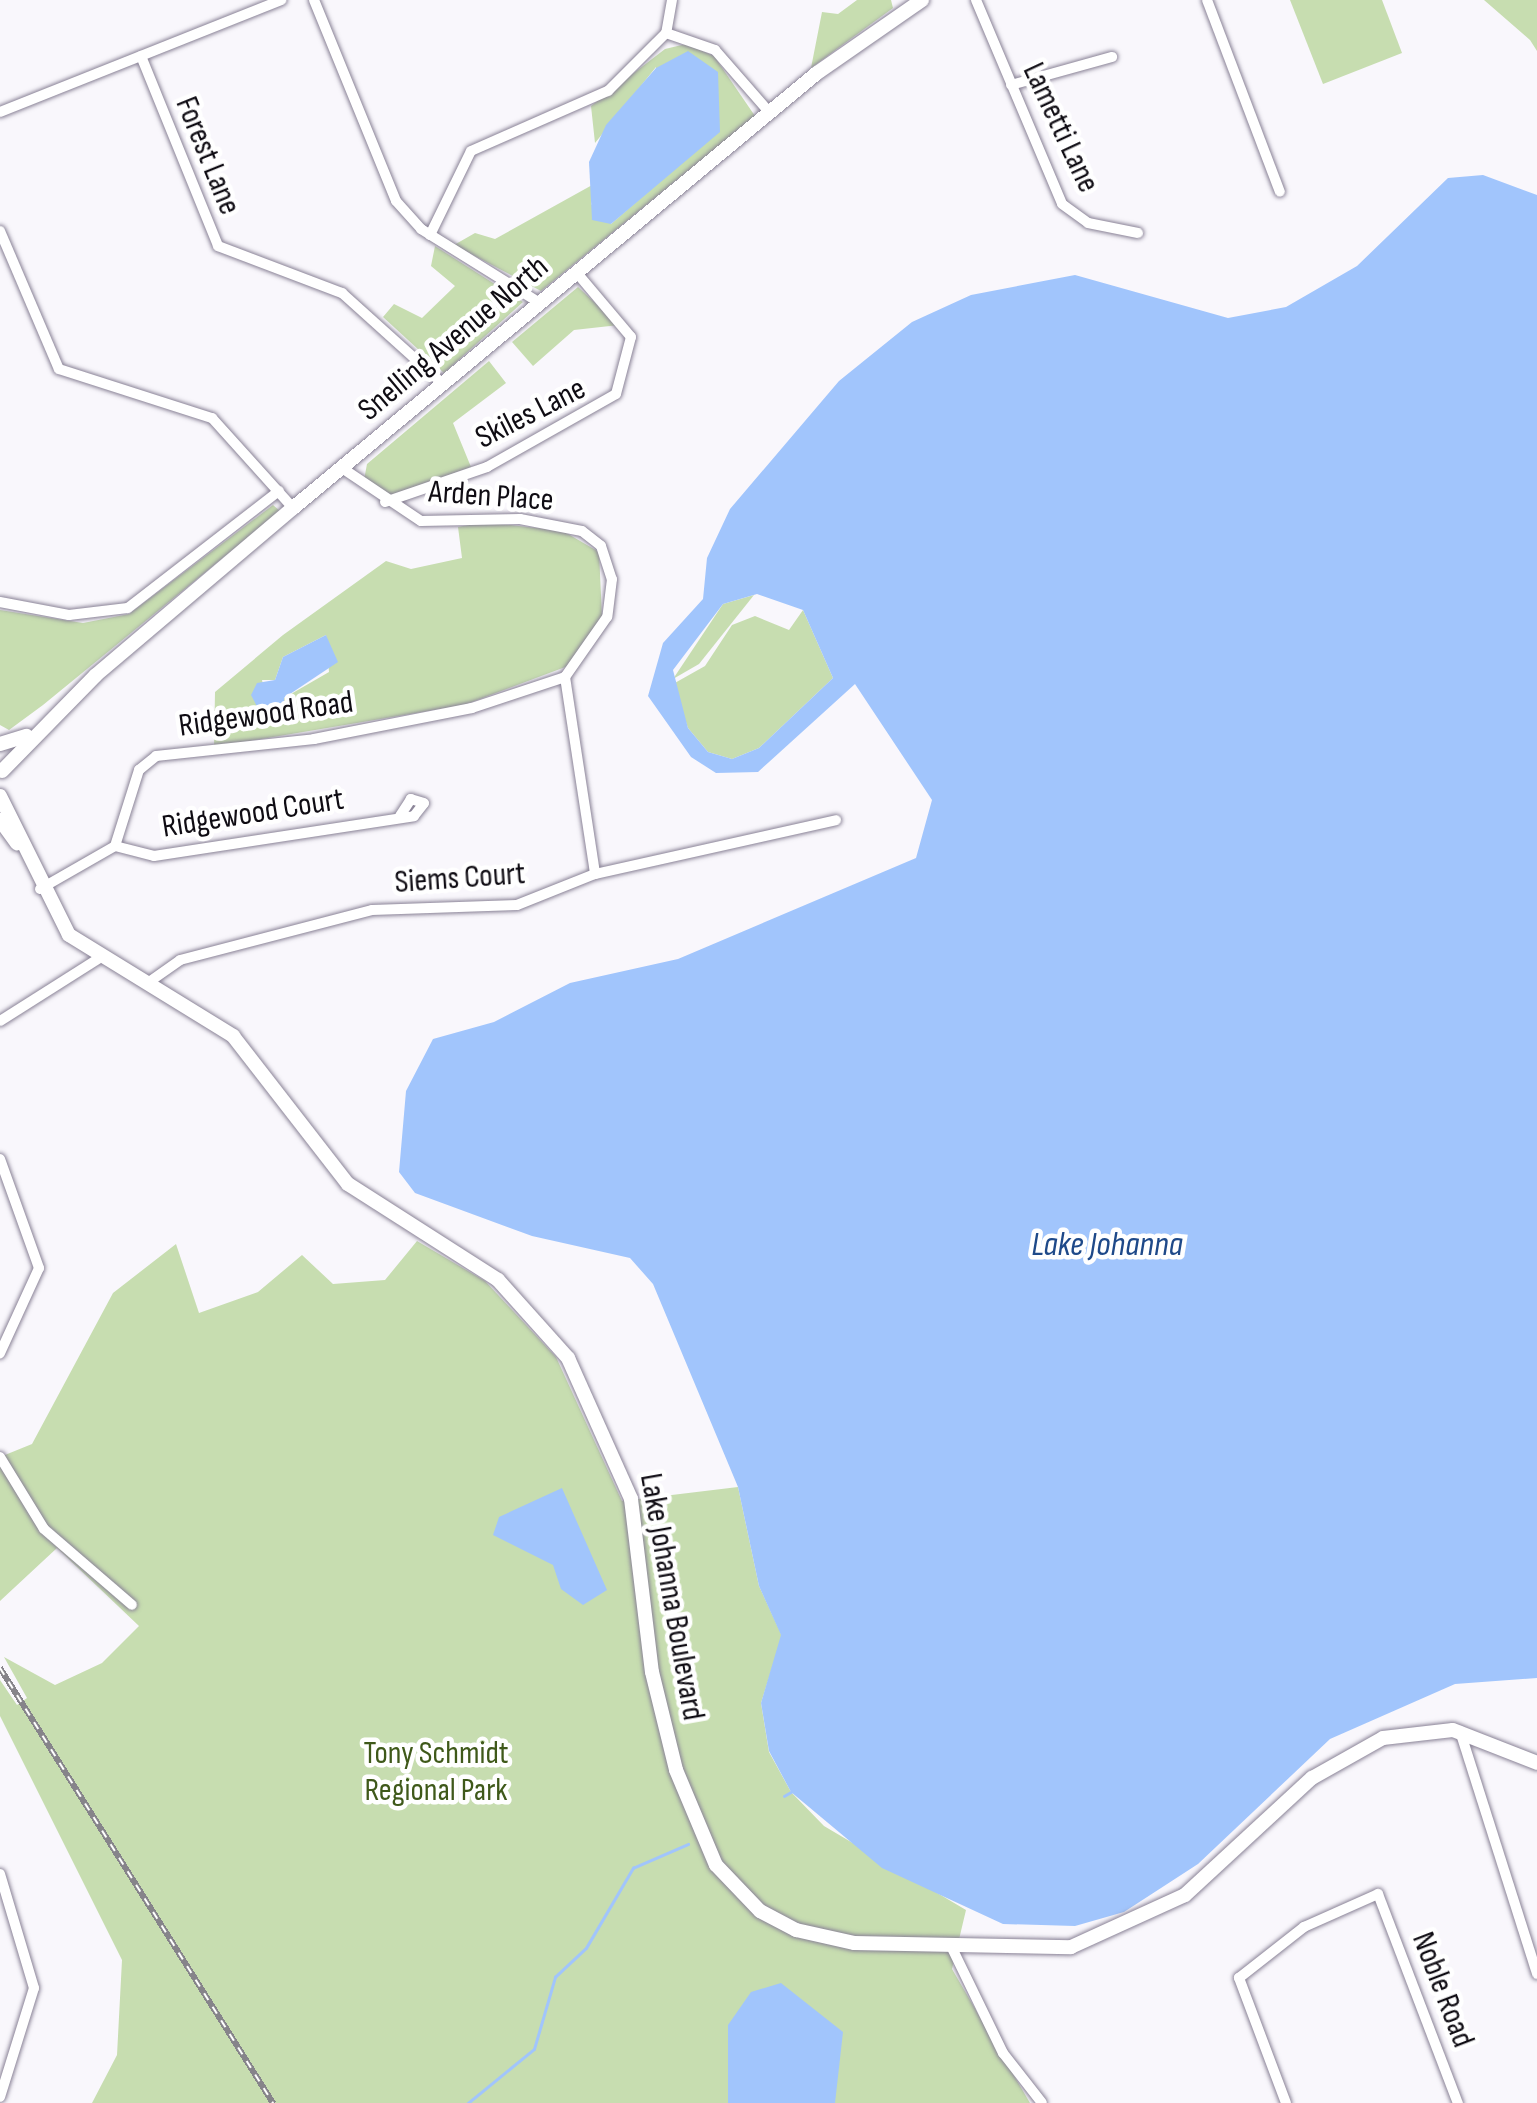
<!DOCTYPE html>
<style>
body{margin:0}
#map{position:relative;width:1537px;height:2103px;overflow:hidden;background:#f9f7fc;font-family:"Sofia Sans Condensed",sans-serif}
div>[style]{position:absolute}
.green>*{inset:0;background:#c7ddb0}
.water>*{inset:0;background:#a1c5fc}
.stream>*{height:2.5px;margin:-1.25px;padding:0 1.25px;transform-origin:1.25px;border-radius:1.25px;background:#a1c5fc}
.roads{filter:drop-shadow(0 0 2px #898296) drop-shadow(0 0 2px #898296)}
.street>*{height:10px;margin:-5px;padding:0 5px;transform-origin:5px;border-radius:5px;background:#fff}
.secondary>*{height:14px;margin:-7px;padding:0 7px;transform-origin:7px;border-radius:7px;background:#fff}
.rail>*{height:6px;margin-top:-3px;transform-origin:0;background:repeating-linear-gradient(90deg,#fff 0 8px,#86848a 0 16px);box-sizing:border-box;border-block:2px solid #86848a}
span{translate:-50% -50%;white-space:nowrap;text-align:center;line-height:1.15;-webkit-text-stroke:9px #fff;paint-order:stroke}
.street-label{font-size:32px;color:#0f0c13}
.park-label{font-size:32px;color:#3f591a}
.water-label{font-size:35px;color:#1e4989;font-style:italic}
</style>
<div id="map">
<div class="green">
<div style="clip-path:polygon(857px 0,891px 0,893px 8px,811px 68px,822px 12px,838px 14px)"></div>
<div style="clip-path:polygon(1290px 0,1382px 0,1402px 53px,1323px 84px)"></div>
<div style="clip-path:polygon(1484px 0,1537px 0,1537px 51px,1530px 40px)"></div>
<div style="clip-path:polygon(686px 44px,714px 56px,755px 116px,541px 291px,454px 245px,475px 233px,495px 239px,594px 184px,591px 204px,611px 224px,651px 189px,656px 67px,595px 143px,591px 106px,665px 49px)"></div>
<div style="clip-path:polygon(435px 246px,523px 302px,444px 373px,383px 317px,394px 304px,422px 318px,455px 286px,431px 266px)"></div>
<div style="clip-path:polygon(578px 287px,619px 325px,574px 330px,533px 366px,512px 342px)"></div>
<div style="clip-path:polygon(489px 361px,506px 383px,453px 423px,471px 467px,391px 496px,364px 480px,367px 464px)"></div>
<div style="clip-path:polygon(273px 505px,280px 511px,43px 705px,9px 730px,0 725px,0 610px,83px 623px,129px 614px)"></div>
<div style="clip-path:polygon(evenodd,484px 522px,563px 531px,599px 552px,602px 617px,568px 666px,464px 705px,214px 747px,215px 692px,283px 635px,386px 561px,411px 569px,462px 558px,458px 527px,484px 522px,326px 635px,329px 672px,284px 698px,284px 719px,271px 721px,262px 680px,275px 680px,283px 657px,326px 635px)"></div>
<div style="clip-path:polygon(754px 595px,699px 664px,673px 679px,723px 604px)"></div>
<div style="clip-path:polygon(803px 610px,833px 678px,759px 748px,732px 759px,708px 752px,688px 728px,673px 684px,705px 666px,732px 625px,755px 616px,789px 630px)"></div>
<div style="clip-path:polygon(417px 1241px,485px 1281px,556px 1357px,622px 1501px,738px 1487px,759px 1586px,782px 1636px,761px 1703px,769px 1752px,791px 1792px,824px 1826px,966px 1910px,952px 1969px,1030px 2103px,92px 2103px,117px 2055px,122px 1960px,0 1716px,0 1680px,17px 1705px,27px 1698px,4px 1657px,55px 1685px,102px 1663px,139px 1626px,57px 1548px,0 1601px,0 1457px,32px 1444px,113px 1293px,176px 1244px,199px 1313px,258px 1292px,302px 1255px,333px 1284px,385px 1280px)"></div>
</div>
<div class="water">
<div style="clip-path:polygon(688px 51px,718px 72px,720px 132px,611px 224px,592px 220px,589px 162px,606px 125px,656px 68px)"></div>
<div style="clip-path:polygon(evenodd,1483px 175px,1537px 195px,1537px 1678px,1455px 1684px,1330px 1739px,1198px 1864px,1124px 1912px,1075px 1926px,1003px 1924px,882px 1868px,791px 1792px,769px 1751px,761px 1703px,781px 1635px,759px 1586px,738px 1487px,653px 1284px,630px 1258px,532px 1236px,415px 1193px,399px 1172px,406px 1091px,433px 1039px,494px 1022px,570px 983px,678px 959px,916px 858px,932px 800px,855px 684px,758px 772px,716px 773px,691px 757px,648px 696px,663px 643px,703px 599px,707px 558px,730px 509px,839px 381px,912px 322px,971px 295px,1075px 275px,1228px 318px,1286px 307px,1357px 266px,1448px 178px,1483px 175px,757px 594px,803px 610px,833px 678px,759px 748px,732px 759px,708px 752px,688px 728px,673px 670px,723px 604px,757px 594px)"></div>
<div style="clip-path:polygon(326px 635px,338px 662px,284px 698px,284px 719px,263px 718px,251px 695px,257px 683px,275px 680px,283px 657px)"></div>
<div style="clip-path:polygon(562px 1488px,607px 1590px,583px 1605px,561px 1589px,553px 1565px,493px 1535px,499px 1517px)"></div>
<div style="clip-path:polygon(781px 1983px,843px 2032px,835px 2103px,728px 2103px,728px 2025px,751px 1992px)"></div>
</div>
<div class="stream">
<div style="left:784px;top:1796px;width:8px;rotate:-30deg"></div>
<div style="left:468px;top:2103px;width:85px;rotate:-39.3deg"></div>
<div style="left:534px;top:2049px;width:75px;rotate:-73.7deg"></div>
<div style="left:555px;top:1977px;width:42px;rotate:-43.1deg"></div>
<div style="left:586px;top:1948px;width:93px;rotate:-59.6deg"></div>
<div style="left:633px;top:1868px;width:60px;rotate:-23.6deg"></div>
</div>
<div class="roads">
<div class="street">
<div style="left:314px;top:0;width:217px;rotate:67.8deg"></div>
<div style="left:396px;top:201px;width:38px;rotate:48deg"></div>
<div style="left:421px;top:229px;width:140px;rotate:31.9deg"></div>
<div style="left:672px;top:0;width:34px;rotate:100deg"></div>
<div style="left:666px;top:33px;width:52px;rotate:19.1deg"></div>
<div style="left:715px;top:50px;width:84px;rotate:48.9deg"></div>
<div style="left:976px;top:0;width:221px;rotate:67.1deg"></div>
<div style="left:1062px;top:204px;width:32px;rotate:36deg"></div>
<div style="left:1088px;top:223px;width:51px;rotate:11.3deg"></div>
<div style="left:1207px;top:0;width:205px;rotate:69.2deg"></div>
<div style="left:141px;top:56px;width:205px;rotate:67.9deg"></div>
<div style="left:218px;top:246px;width:133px;rotate:20.8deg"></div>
<div style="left:342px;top:293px;width:136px;rotate:42deg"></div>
<div style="left:1011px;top:85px;width:105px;rotate:-15.5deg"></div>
<div style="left:0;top:112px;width:303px;rotate:-21.7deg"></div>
<div style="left:0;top:231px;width:150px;rotate:66.9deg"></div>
<div style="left:59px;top:369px;width:161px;rotate:17.8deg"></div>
<div style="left:212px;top:418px;width:121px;rotate:48deg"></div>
<div style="left:430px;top:235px;width:93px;rotate:-64deg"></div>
<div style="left:471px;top:151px;width:150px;rotate:-23.7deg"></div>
<div style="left:608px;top:91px;width:82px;rotate:-45deg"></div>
<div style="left:342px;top:468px;width:95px;rotate:33.9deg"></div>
<div style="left:421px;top:521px;width:99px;rotate:-1.2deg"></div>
<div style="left:520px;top:519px;width:63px;rotate:11deg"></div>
<div style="left:582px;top:531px;width:24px;rotate:38deg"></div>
<div style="left:601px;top:546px;width:35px;rotate:72deg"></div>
<div style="left:612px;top:579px;width:38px;rotate:97deg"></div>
<div style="left:607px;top:617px;width:73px;rotate:125deg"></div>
<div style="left:565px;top:677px;width:199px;rotate:81.3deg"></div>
<div style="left:385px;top:502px;width:108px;rotate:-18.9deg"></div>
<div style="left:487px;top:467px;width:148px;rotate:-29.5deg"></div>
<div style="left:616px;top:394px;width:59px;rotate:-75.3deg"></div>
<div style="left:631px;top:337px;width:84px;rotate:-130.2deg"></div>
<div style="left:0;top:602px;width:70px;rotate:10.7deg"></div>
<div style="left:69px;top:615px;width:59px;rotate:-6.8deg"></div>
<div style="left:128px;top:608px;width:191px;rotate:-37.8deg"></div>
<div style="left:115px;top:846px;width:40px;rotate:14.4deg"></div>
<div style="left:154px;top:856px;width:263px;rotate:-8.7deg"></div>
<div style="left:414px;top:816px;width:16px;rotate:-52deg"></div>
<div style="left:424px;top:803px;width:14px;rotate:-163deg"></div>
<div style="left:411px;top:799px;width:20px;rotate:123deg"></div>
<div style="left:40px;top:889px;width:86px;rotate:-29.8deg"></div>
<div style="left:115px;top:846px;width:80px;rotate:-72.5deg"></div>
<div style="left:139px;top:770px;width:22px;rotate:-39deg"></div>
<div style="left:156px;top:756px;width:159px;rotate:-6.1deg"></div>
<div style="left:314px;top:739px;width:161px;rotate:-11.1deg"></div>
<div style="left:472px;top:708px;width:98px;rotate:-18.4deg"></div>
<div style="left:149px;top:982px;width:38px;rotate:-35deg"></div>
<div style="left:180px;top:960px;width:198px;rotate:-14.6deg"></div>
<div style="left:372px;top:910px;width:145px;rotate:-2deg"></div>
<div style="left:517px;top:905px;width:84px;rotate:-21.7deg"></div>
<div style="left:595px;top:874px;width:247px;rotate:-12.6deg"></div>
<div style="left:0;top:1021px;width:116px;rotate:-32.3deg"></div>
<div style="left:0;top:1159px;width:116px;rotate:70.3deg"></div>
<div style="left:39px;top:1268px;width:94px;rotate:114.6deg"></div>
<div style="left:0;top:1457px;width:84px;rotate:58.6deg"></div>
<div style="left:44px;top:1529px;width:116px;rotate:40.8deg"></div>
<div style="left:1460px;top:1731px;width:255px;rotate:72.4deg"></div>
<div style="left:0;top:1874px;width:119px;rotate:73.4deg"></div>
<div style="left:34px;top:1988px;width:114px;rotate:107.3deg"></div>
<div style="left:952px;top:1948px;width:117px;rotate:64.1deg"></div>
<div style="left:1003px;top:2053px;width:63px;rotate:52deg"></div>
<div style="left:1286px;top:2103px;width:134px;rotate:-110.6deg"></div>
<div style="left:1239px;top:1978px;width:83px;rotate:-38.1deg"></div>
<div style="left:1304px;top:1927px;width:81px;rotate:-24deg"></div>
<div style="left:1378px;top:1894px;width:224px;rotate:69.1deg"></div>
</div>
<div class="secondary">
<div style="left:0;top:744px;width:28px;rotate:-17deg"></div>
<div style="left:2px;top:771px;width:134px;rotate:-45.6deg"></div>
<div style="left:96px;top:675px;width:258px;rotate:-40.3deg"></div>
<div style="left:293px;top:508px;width:681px;rotate:-39.7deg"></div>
<div style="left:817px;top:73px;width:128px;rotate:-34.8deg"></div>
<div style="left:0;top:796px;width:155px;rotate:63.6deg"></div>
<div style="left:69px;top:935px;width:193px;rotate:31.6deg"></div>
<div style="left:233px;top:1036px;width:187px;rotate:52.2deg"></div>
<div style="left:348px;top:1184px;width:178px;rotate:32.6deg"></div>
<div style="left:498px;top:1280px;width:105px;rotate:48.1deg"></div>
<div style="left:568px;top:1358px;width:154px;rotate:65.9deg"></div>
<div style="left:631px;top:1499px;width:174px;rotate:83.1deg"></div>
<div style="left:652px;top:1672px;width:101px;rotate:76.2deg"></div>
<div style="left:676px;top:1770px;width:103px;rotate:67.2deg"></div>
<div style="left:716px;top:1865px;width:64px;rotate:46.3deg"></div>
<div style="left:760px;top:1911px;width:41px;rotate:27.8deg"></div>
<div style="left:796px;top:1930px;width:59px;rotate:12.6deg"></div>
<div style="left:854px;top:1943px;width:217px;rotate:1.1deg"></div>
<div style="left:1071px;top:1947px;width:125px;rotate:-24.5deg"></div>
<div style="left:1185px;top:1895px;width:173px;rotate:-42.7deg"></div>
<div style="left:1312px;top:1778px;width:81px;rotate:-29.4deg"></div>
<div style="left:1383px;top:1738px;width:70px;rotate:-6.5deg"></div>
<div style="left:1453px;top:1730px;width:90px;rotate:21.4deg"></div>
<div style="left:0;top:820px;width:29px;rotate:54deg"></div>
</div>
</div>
<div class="rail">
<div style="left:0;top:1668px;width:514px;rotate:57.89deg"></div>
</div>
<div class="street-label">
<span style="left:1060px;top:128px;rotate:65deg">Lametti Lane</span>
<span style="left:207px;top:156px;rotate:68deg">Forest Lane</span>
<span style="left:454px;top:339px;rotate:-40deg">Snelling Avenue North</span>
<span style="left:531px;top:414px;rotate:-27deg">Skiles Lane</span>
<span style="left:491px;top:497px;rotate:4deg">Arden Place</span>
<span style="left:266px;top:715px;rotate:-8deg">Ridgewood Road</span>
<span style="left:253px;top:814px;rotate:-9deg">Ridgewood Court</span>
<span style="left:460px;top:879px;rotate:-4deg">Siems Court</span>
<span style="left:671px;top:1597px;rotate:80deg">Lake Johanna Boulevard</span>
<span style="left:1442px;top:1990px;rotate:69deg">Noble Road</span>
</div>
<div class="park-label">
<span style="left:436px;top:1773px">Tony Schmidt<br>Regional Park</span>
</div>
<div class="water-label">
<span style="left:1107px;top:1245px">Lake Johanna</span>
</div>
</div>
